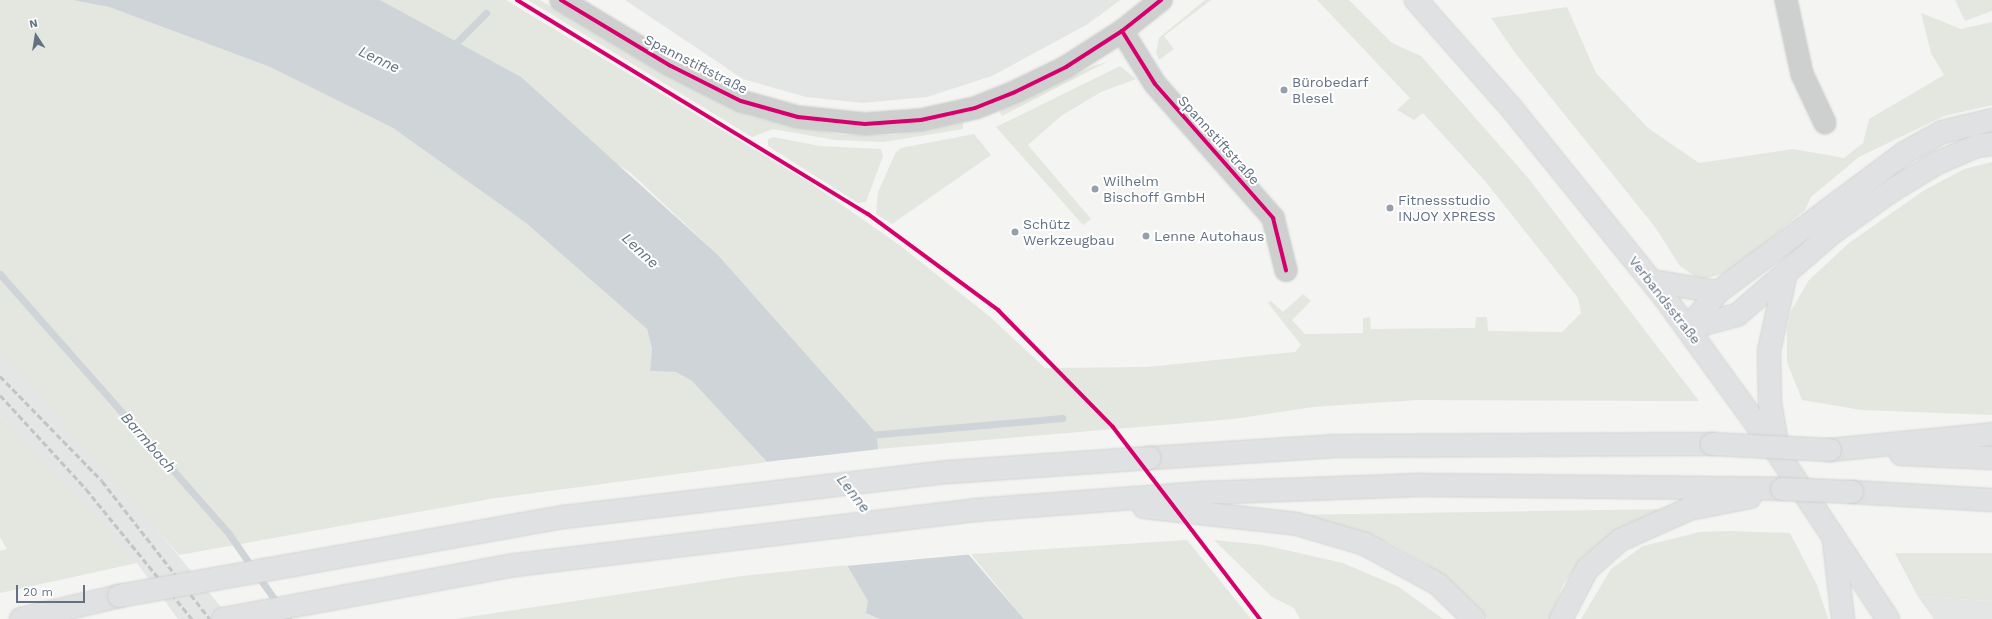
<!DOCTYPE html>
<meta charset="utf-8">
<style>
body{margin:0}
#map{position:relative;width:1992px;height:619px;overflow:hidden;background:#f4f4f2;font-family:"Work Sans",sans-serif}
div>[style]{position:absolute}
.built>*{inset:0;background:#e4e5e5}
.green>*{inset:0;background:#e3e7e0}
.water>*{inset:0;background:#ced4d7}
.pier>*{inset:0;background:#f4f4f2}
.stream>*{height:7px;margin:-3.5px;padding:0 3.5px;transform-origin:3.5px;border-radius:3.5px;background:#ced4d7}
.roads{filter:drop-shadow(0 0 1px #d1d2d1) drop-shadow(0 0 1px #d1d2d1)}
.minor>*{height:22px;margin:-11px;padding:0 11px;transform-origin:11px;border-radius:11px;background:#cecfcf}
.major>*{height:22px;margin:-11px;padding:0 11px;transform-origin:11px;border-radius:11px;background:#e0e1e2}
.highway>*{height:22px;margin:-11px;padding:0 11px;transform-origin:11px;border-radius:11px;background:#e0e1e2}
.rail>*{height:3px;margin-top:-1.5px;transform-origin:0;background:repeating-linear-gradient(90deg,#c3c4c4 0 6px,transparent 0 9px)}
.bridges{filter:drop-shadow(0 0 1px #d0d1d1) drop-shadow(0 0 1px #d0d1d1)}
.highway-bridge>*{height:22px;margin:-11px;padding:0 11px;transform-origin:11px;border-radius:11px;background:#e0e1e2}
.cycleway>*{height:4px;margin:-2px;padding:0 2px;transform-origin:2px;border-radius:2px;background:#d6006c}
.dots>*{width:11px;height:11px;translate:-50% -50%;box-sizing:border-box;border:2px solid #fff;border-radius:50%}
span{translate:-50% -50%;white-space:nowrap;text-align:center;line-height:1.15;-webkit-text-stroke:4px #fff;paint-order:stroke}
.street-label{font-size:14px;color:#637183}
.poi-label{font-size:14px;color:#637183}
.left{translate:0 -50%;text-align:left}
.water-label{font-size:15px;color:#5f7380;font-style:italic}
.north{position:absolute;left:16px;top:16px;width:40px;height:40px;-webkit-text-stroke:3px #fff;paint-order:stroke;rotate:348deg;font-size:11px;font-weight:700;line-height:16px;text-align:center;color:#637183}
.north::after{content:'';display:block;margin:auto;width:14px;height:18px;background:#637183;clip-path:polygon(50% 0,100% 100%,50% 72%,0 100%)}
.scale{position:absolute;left:16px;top:585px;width:69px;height:18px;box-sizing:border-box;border:2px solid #637183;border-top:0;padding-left:5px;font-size:12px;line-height:14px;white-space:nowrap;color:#637183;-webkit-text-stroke:3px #fff;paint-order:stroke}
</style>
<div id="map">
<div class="built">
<div style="clip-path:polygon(625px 0,1111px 0,1088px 24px,992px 76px,927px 97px,863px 103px,806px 97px,743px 79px)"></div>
<div style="clip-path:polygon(0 351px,103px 465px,231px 619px,178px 619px,137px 563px,0 416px)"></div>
<div style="clip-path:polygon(1918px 597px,1992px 601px,1992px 619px,1934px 619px)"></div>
</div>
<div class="green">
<div style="clip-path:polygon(0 0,72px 0,109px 7px,270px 67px,393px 128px,526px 223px,647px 329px,652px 349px,650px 371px,676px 372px,692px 381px,767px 462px,496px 498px,179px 555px,0 351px)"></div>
<div style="clip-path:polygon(378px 0,506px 0,812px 184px,898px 244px,989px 316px,1045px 368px,1147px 367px,1295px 352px,1301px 345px,1268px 303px,1271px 301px,1283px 312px,1303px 294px,1311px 301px,1292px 320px,1305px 334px,1363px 333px,1363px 318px,1370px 317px,1371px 329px,1475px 328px,1476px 317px,1487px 317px,1488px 331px,1562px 332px,1581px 313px,1578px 298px,1485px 181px,1423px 113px,1414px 120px,1397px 110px,1410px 98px,1317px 0,1349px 0,1392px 43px,1421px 56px,1529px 179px,1699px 401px,1417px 400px,1313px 407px,1234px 419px,878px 449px,877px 434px,718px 255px,632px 174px)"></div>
<div style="clip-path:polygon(528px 0,540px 0,667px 77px,753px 117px,842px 135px,893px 135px,963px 123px,963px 129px,884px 142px,835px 140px,773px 129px,752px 137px)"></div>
<div style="clip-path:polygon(1111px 0,1120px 0,1088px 24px)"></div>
<div style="clip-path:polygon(1205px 0,1211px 0,1164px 36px,1174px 49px,1159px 60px,1156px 53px,1159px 38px)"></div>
<div style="clip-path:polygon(1955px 0,1992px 0,1992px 11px,1965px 21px)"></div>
<div style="clip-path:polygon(1567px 7px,1596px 73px,1648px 128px,1699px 163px,1793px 149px,1844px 158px,1863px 143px,1869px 119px,1944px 75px,1931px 53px,1921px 13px,1961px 29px,1992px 22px,1992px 105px,1944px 116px,1859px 157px,1811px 197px,1805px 210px,1729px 272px,1700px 280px,1680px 266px,1655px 227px,1516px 54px,1491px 18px)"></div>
<div style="clip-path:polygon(1107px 62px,1002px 116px,999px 111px,1093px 66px)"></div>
<div style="clip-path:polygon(1120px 66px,1136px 79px,1101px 92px,1061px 116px,1028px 145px,1091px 219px,1083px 225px,996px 127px)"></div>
<div style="clip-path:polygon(974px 134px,991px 155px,892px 224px,876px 214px,878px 192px,896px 152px,901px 148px)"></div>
<div style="clip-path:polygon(773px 137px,820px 146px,881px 149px,883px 156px,866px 202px,858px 203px,768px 146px,768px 139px)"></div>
<div style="clip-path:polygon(1992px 162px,1992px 415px,1861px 410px,1802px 400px,1787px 362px,1787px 329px,1791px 311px,1809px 280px,1849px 243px,1923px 191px,1964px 169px)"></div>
<div style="clip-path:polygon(0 416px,75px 496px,137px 563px,0 593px,0 551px,7px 549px,0 537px)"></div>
<div style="clip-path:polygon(1663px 509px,1617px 530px,1584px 556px,1563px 585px,1551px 619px,1488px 619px,1470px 600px,1427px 564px,1390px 543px,1345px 527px,1291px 515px)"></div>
<div style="clip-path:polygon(1728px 531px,1790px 533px,1817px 585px,1828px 619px,1581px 619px,1611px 569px,1643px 546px,1700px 532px)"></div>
<div style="clip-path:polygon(1187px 540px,1251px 619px,1024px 619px,971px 554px)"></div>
<div style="clip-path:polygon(1214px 540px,1263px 545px,1343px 563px,1399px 587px,1443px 619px,1300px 619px,1294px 608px,1272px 597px)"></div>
<div style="clip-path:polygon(1895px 553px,1992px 553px,1992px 601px,1918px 597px)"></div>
<div style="clip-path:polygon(847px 565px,880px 619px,455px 619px,742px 576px)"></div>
</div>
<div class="water">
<div style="clip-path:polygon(72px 0,380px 0,521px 77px,718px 255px,877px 434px,878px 449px,1024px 619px,880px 619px,866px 613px,868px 601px,847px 565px,767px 462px,692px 381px,676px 372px,650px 371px,652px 349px,647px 329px,526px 223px,393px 128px,270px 67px,109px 7px)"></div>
</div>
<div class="pier">
<div style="clip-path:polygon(880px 449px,974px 554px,845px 566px,765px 462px)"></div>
</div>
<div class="stream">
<div style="left:452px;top:47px;width:48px;rotate:-45deg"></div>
<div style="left:0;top:274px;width:346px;rotate:48.6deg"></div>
<div style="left:229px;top:534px;width:103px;rotate:55.2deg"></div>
<div style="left:869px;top:435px;width:194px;rotate:-5deg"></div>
</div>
<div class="roads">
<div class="minor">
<div style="left:561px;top:0;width:128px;rotate:31deg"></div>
<div style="left:671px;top:66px;width:78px;rotate:26.6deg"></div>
<div style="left:741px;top:101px;width:59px;rotate:15.7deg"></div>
<div style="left:798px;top:117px;width:67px;rotate:6deg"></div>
<div style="left:865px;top:124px;width:56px;rotate:-4.1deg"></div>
<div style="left:921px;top:120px;width:55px;rotate:-12.5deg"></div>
<div style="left:975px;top:108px;width:43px;rotate:-21.8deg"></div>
<div style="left:1015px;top:92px;width:57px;rotate:-26.1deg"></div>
<div style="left:1066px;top:67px;width:67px;rotate:-32.7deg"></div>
<div style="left:1122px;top:31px;width:50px;rotate:-38.5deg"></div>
<div style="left:1786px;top:0;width:76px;rotate:77.8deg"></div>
<div style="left:1802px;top:74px;width:54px;rotate:64.9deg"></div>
<div style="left:1122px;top:31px;width:62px;rotate:58.1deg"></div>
<div style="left:1155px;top:84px;width:179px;rotate:48.6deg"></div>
<div style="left:1273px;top:218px;width:54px;rotate:76deg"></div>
</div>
<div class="major">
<div style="left:1416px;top:0;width:145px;rotate:48.6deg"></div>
<div style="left:1512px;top:109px;width:243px;rotate:51deg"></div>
<div style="left:1665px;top:298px;width:194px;rotate:54deg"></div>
<div style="left:1779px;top:455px;width:197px;rotate:56.4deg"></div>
</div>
<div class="highway">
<div style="left:1652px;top:281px;width:67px;rotate:9.5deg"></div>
<div style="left:1688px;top:328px;width:47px;rotate:-50.2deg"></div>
<div style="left:1718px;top:292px;width:234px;rotate:-36.7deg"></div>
<div style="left:1906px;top:152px;width:41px;rotate:-29.1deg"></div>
<div style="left:1942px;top:132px;width:51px;rotate:-13.5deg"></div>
<div style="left:1688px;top:328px;width:51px;rotate:-14.9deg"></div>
<div style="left:1737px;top:315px;width:125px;rotate:-40.8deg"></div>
<div style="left:1832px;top:233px;width:72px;rotate:-35.4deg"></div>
<div style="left:1891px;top:191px;width:54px;rotate:-31.3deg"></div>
<div style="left:1937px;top:163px;width:43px;rotate:-23deg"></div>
<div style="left:1977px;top:146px;width:15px;rotate:-8deg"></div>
<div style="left:1830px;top:450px;width:163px;rotate:-5.6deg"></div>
<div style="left:1901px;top:454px;width:91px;rotate:2.5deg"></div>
<div style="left:1779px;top:455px;width:53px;rotate:-99.8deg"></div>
<div style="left:1770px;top:403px;width:52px;rotate:-91.1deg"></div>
<div style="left:1769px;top:351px;width:76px;rotate:-77.8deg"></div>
<div style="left:1150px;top:458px;width:186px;rotate:-3.7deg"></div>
<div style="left:1336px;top:446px;width:376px;rotate:-0.3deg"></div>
<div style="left:1852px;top:492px;width:140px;rotate:3.3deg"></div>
<div style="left:1144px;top:507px;width:154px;rotate:6.3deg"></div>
<div style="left:1297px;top:524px;width:71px;rotate:16.4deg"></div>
<div style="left:1365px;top:544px;width:83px;rotate:28.7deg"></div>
<div style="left:1438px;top:584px;width:50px;rotate:44.2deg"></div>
<div style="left:1834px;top:541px;width:79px;rotate:83.4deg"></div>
<div style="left:21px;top:619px;width:101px;rotate:-13.2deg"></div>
<div style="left:223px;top:619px;width:297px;rotate:-10.5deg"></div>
<div style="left:515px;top:565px;width:463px;rotate:-6.8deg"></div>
<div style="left:975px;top:510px;width:228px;rotate:-4.3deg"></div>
<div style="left:1202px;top:493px;width:223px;rotate:-2.1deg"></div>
<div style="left:1425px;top:485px;width:357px;rotate:0.6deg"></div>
<div style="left:1561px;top:619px;width:56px;rotate:-62.5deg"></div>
<div style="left:1587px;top:569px;width:44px;rotate:-41.3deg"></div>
<div style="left:1620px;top:540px;width:76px;rotate:-24.2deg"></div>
<div style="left:1689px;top:509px;width:62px;rotate:-11.1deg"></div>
</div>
</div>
<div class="rail">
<div style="left:0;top:376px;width:146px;rotate:45.8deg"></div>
<div style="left:102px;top:481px;width:175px;rotate:52deg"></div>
<div style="left:0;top:395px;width:127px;rotate:47.5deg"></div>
<div style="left:86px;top:489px;width:168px;rotate:50.8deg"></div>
</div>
<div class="bridges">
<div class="highway-bridge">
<div style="left:1712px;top:444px;width:118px;rotate:2.9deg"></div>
<div style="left:1782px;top:489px;width:70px;rotate:2.5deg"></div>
<div style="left:119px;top:596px;width:452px;rotate:-10.1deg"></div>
<div style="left:564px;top:517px;width:388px;rotate:-6.7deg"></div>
<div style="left:949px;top:472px;width:201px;rotate:-4deg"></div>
</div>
</div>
<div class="cycleway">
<div style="left:517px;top:0;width:411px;rotate:31.4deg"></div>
<div style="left:868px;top:214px;width:162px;rotate:36.4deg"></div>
<div style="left:998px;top:310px;width:164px;rotate:45.5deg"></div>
<div style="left:1113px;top:427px;width:242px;rotate:52.6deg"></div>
<div style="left:561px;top:0;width:128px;rotate:31deg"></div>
<div style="left:671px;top:66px;width:78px;rotate:26.6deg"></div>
<div style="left:741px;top:101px;width:59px;rotate:15.7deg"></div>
<div style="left:798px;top:117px;width:67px;rotate:6deg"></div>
<div style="left:865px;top:124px;width:56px;rotate:-4.1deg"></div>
<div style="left:921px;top:120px;width:55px;rotate:-12.5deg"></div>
<div style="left:975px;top:108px;width:43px;rotate:-21.8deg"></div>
<div style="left:1015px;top:92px;width:57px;rotate:-26.1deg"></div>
<div style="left:1066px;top:67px;width:67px;rotate:-32.7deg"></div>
<div style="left:1122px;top:31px;width:50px;rotate:-38.5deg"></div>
<div style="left:1122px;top:31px;width:62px;rotate:58.1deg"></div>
<div style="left:1155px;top:84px;width:179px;rotate:48.6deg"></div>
<div style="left:1273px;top:218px;width:54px;rotate:76deg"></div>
</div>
<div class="dots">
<div style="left:1284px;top:90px;background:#969faa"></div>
<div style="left:1095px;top:189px;background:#969faa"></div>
<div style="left:1390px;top:208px;background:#969faa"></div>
<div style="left:1015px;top:232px;background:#969faa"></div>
<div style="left:1146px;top:236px;background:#969faa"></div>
</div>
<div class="street-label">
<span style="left:696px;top:64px;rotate:27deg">Spannstiftstraße</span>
<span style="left:1219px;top:140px;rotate:48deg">Spannstiftstraße</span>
<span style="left:1665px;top:300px;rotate:52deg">Verbandsstraße</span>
</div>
<div class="poi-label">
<span class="left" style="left:1292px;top:90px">Bürobedarf<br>Blesel</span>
<span class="left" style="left:1103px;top:189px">Wilhelm<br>Bischoff GmbH</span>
<span class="left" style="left:1398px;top:208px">Fitnessstudio<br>INJOY XPRESS</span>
<span class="left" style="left:1023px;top:232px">Schütz<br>Werkzeugbau</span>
<span class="left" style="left:1154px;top:236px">Lenne Autohaus</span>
</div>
<div class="water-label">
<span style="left:379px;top:60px;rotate:25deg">Lenne</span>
<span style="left:640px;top:251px;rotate:43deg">Lenne</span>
<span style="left:148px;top:443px;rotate:49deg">Barmbach</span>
<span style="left:853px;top:494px;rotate:52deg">Lenne</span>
</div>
<div class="north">N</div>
<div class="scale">20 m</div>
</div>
